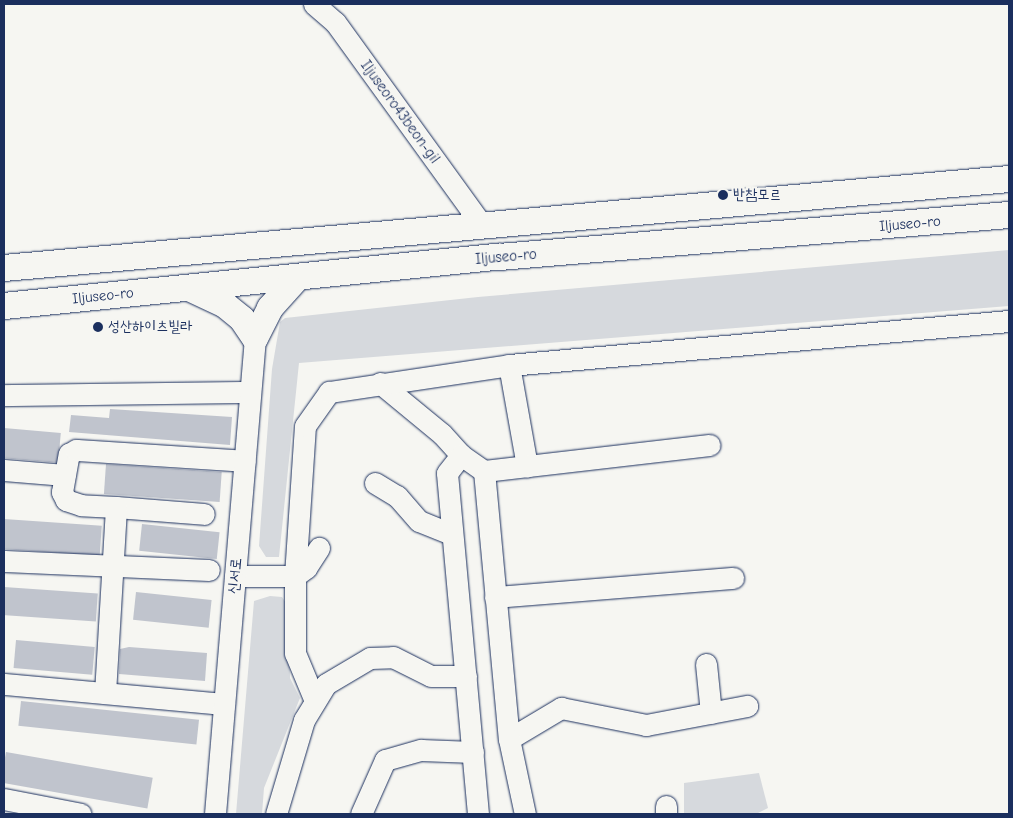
<!DOCTYPE html>
<meta charset="utf-8">
<style>
body{margin:0}
#map{position:relative;width:1013px;height:818px;overflow:hidden;background:#f6f6f2;font-family:"Comic Neue","Poor Story",sans-serif}
div>[style]{position:absolute}
.green>*{inset:0;background:#d6d9dd}
.building>*{inset:0;background:#c0c4cd;transform-origin:0 0}
.roads{filter:drop-shadow(0 0 1px #1b2f5e) drop-shadow(0 0 1px #1b2f5e)}
.minor>*{height:21px;margin:-10.5px;padding:0 10.5px;transform-origin:10.5px;border-radius:10.5px;background:#f6f6f2}
.major>*{height:26px;margin:-13px;padding:0 13px;transform-origin:13px;border-radius:13px;background:#f6f6f2}
.dots>*{width:14px;height:14px;translate:-50% -50%;box-sizing:border-box;border:2px solid #f6f6f2;border-radius:50%}
span{translate:-50% -50%;white-space:nowrap;text-align:center;line-height:1.15;-webkit-text-stroke:4.5px #f6f6f2;paint-order:stroke}
.street-label{font-size:15px;color:#1b2f5e}
.poi-label{font-size:15px;color:#1b2f5e}
.left{translate:0 -50%;text-align:left}
.frame{position:absolute;inset:0;border:5px solid #1b2f5e;pointer-events:none}
</style>
<div id="map">
<div class="green">
<div style="clip-path:polygon(1009px 250px,1009px 306px,299px 363px,279px 557px,266px 557px,259px 546px,272px 369px,280px 322px,285px 318px,478px 297px)"></div>
<div style="clip-path:polygon(270px 596px,282px 597px,288px 606px,290px 678px,300px 698px,264px 788px,262px 814px,236px 814px,254px 601px)"></div>
<div style="clip-path:polygon(759px 773px,768px 808px,756px 814px,684px 814px,684px 783px)"></div>
</div>
<div class="building">
<div style="clip-path:polygon(110px 409px,232px 417px,230px 445px,69px 432px,71px 415px,109px 418px)"></div>
<div style="left:4px;top:428px;width:57px;height:30px;rotate:5deg"></div>
<div style="left:106px;top:464px;width:116px;height:30px;rotate:4deg"></div>
<div style="left:4px;top:519px;width:98px;height:30px;rotate:4deg"></div>
<div style="left:142px;top:524px;width:78px;height:27px;rotate:6deg"></div>
<div style="left:4px;top:587px;width:94px;height:28px;rotate:4deg"></div>
<div style="left:136px;top:592px;width:76px;height:28px;rotate:6deg"></div>
<div style="left:16px;top:640px;width:79px;height:28px;rotate:5deg"></div>
<div style="clip-path:polygon(129px 647px,207px 653px,205px 681px,119px 674px,120px 649px)"></div>
<div style="left:21px;top:701px;width:179px;height:25px;rotate:6deg"></div>
<div style="left:6px;top:752px;width:149px;height:31px;rotate:10deg"></div>
</div>
<div class="roads">
<div class="minor">
<div style="left:314px;top:4px;width:28px;rotate:41deg"></div>
<div style="left:335px;top:22px;width:251px;rotate:54.1deg"></div>
<div style="left:509px;top:365px;width:103px;rotate:79.9deg"></div>
<div style="left:380px;top:383px;width:80px;rotate:39.4deg"></div>
<div style="left:442px;top:434px;width:28px;rotate:48deg"></div>
<div style="left:4px;top:395px;width:246px;rotate:-0.7deg"></div>
<div style="left:4px;top:470px;width:61px;rotate:4.7deg"></div>
<div style="left:484px;top:471px;width:227px;rotate:-6.6deg"></div>
<div style="left:375px;top:483px;width:26px;rotate:31deg"></div>
<div style="left:397px;top:496px;width:33px;rotate:49deg"></div>
<div style="left:419px;top:521px;width:35px;rotate:22deg"></div>
<div style="left:116px;top:507px;width:88px;rotate:4.5deg"></div>
<div style="left:5px;top:561px;width:204px;rotate:2.5deg"></div>
<div style="left:235px;top:576px;width:60px"></div>
<div style="left:295px;top:576px;width:14px;rotate:-36deg"></div>
<div style="left:306px;top:568px;width:24px;rotate:-57deg"></div>
<div style="left:495px;top:597px;width:239px;rotate:-4.6deg"></div>
<div style="left:706px;top:664px;width:49px;rotate:84.2deg"></div>
<div style="left:4px;top:684px;width:221px;rotate:5.2deg"></div>
<div style="left:105px;top:693px;width:186px;rotate:-86.6deg"></div>
<div style="left:116px;top:507px;width:35px;rotate:-177deg"></div>
<div style="left:81px;top:505px;width:16px;rotate:-162deg"></div>
<div style="left:66px;top:500px;width:9px;rotate:-117deg"></div>
<div style="left:62px;top:492px;width:39px;rotate:-80deg"></div>
<div style="left:69px;top:454px;width:8px;rotate:-30deg"></div>
<div style="left:76px;top:450px;width:169px;rotate:3.7deg"></div>
<div style="left:315px;top:701px;width:52px;rotate:-112.6deg"></div>
<div style="left:295px;top:653px;width:77px;rotate:-90deg"></div>
<div style="left:295px;top:576px;width:150px;rotate:-86.2deg"></div>
<div style="left:305px;top:426px;width:42px;rotate:-54.8deg"></div>
<div style="left:329px;top:392px;width:182px;rotate:-8.5deg"></div>
<div style="left:509px;top:365px;width:502px;rotate:-5.03deg"></div>
<div style="left:509px;top:739px;width:61px;rotate:-30.8deg"></div>
<div style="left:561px;top:708px;width:87px;rotate:11.3deg"></div>
<div style="left:646px;top:725px;width:103px;rotate:-10.7deg"></div>
<div style="left:4px;top:799px;width:78px;rotate:11deg"></div>
<div style="left:215px;top:814px;width:478px;rotate:-85.2deg"></div>
<div style="left:276px;top:814px;width:98px;rotate:-73.4deg"></div>
<div style="left:304px;top:720px;width:42px;rotate:-58.6deg"></div>
<div style="left:326px;top:684px;width:51px;rotate:-30.6deg"></div>
<div style="left:370px;top:658px;width:23px;rotate:-2deg"></div>
<div style="left:393px;top:657px;width:42px;rotate:26.6deg"></div>
<div style="left:431px;top:676px;width:35px"></div>
<div style="left:361px;top:814px;width:59px;rotate:-66deg"></div>
<div style="left:385px;top:760px;width:37px;rotate:-16deg"></div>
<div style="left:421px;top:750px;width:52px;rotate:2.2deg"></div>
<div style="left:478px;top:814px;width:342px;rotate:-95.2deg"></div>
<div style="left:447px;top:473px;width:23px;rotate:-52deg"></div>
<div style="left:461px;top:455px;width:28px;rotate:35deg"></div>
<div style="left:484px;top:471px;width:269px;rotate:84.7deg"></div>
<div style="left:509px;top:739px;width:77px;rotate:78deg"></div>
<div style="left:666px;top:814px;width:8px;rotate:-90deg"></div>
</div>
<div class="major">
<div style="left:4px;top:268px;width:1009px;rotate:-5.06deg"></div>
<div style="left:189px;top:288px;width:40px;rotate:25deg"></div>
<div style="left:225px;top:305px;width:22px;rotate:39deg"></div>
<div style="left:242px;top:319px;width:23px;rotate:56deg"></div>
<div style="left:4px;top:306px;width:497px;rotate:-5.7deg"></div>
<div style="left:499px;top:257px;width:512px;rotate:-4.71deg"></div>
<div style="left:255px;top:338px;width:34px;rotate:-63deg"></div>
<div style="left:270px;top:308px;width:40px;rotate:-48deg"></div>
</div>
</div>
<div class="dots">
<div style="left:723px;top:195px;background:#1b2f5e"></div>
<div style="left:98px;top:327px;background:#1b2f5e"></div>
</div>
<div class="street-label">
<span style="left:400px;top:112px;rotate:54deg">Iljuseoro43beon-gil</span>
<span style="left:910px;top:224px;rotate:-5deg">Iljuseo-ro</span>
<span style="left:506px;top:257px;rotate:-5deg">Iljuseo-ro</span>
<span style="left:103px;top:296px;rotate:-6deg">Iljuseo-ro</span>
<span style="left:235px;top:576px;rotate:-85deg">신서로</span>
</div>
<div class="poi-label">
<span class="left" style="left:733px;top:195px">반참모르</span>
<span class="left" style="left:108px;top:327px">성산하이츠빌라</span>
</div>
<div class="frame"></div>
</div>
